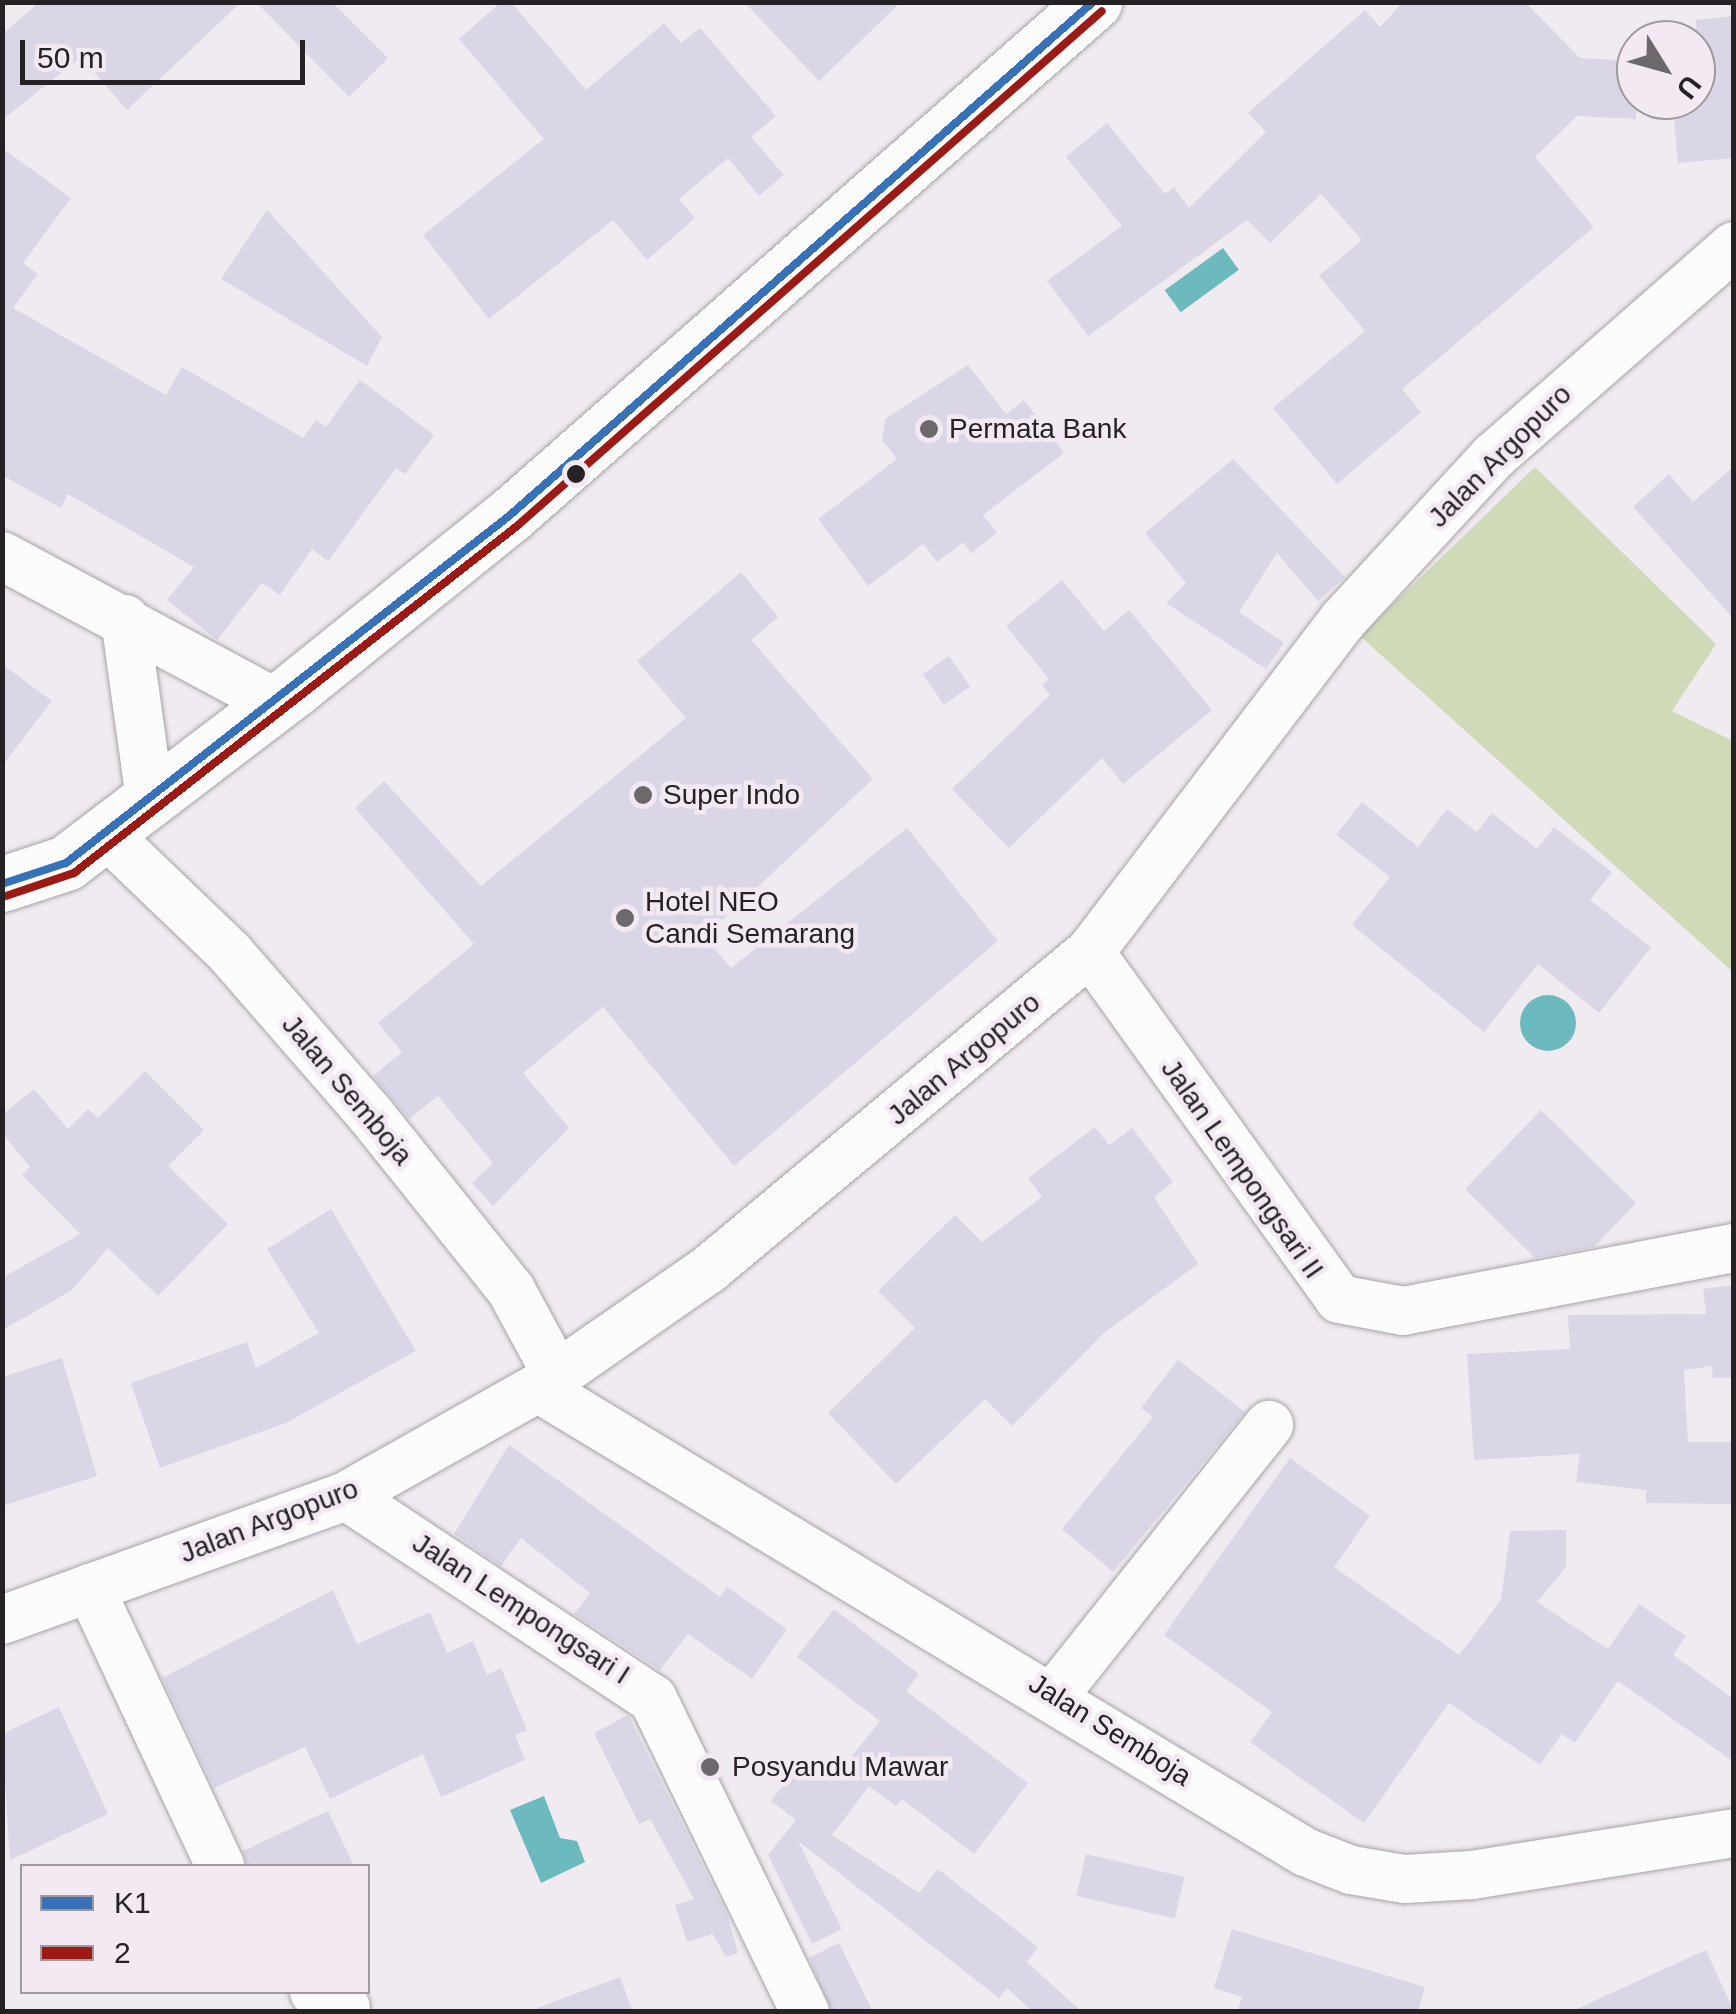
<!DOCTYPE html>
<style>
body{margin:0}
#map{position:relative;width:1736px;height:2014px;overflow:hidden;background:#f0ebf0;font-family:Arial,sans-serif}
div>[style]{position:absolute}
.green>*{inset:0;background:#d0dab9}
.water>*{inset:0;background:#6cb9be;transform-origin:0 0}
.round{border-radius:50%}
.building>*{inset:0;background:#dad6e5;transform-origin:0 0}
.roads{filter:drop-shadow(0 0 2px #a6a3a6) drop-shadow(0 0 2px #a6a3a6)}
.minor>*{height:48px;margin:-24px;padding:0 24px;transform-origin:24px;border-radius:24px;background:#fdfcfd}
.highway>*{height:55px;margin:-27.5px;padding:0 27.5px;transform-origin:27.5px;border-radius:27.5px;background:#fdfcfd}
.bus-1>*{height:8px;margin:-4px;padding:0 4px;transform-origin:4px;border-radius:4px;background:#3671b9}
.bus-2>*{height:8px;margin:-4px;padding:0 4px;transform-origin:4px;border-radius:4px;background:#9c1a13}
.dots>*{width:28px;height:28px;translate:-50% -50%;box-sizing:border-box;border:5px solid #f2e9f2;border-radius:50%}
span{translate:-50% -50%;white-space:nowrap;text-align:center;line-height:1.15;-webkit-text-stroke:9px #f2e9f2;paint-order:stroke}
.poi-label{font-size:28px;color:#252125}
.left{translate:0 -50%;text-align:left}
.street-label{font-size:28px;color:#252125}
.frame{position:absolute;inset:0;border:5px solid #252125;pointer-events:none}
.legend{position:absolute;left:20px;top:1864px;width:350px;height:130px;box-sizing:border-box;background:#f2e9f2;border:2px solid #a099a0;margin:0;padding:12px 18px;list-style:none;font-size:30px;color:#252125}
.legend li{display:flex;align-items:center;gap:20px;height:50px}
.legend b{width:50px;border:2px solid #a099a0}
.north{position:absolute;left:1616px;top:20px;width:100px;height:100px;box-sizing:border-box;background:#f2e9f2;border:2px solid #a099a0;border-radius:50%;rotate:127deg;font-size:28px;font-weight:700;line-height:40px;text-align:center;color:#252125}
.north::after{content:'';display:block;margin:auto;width:35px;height:45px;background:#6c686c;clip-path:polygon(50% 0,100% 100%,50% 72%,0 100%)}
.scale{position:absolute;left:20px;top:40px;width:285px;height:45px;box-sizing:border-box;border:5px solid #252125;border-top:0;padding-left:12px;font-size:30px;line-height:35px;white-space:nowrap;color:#252125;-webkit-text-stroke:8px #f2e9f2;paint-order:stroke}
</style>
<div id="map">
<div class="green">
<div style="clip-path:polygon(1535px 467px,1716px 644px,1672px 711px,1733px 741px,1733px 972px,1360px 636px)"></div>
</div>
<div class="water">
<div style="left:1223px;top:248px;width:27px;height:72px;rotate:54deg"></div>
<div class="round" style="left:1520px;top:995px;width:56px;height:56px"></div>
<div style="clip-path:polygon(544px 1796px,560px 1838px,577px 1841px,585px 1862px,541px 1883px,510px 1810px)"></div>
</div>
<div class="building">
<div style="clip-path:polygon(39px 2px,241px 2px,127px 110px,81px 57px,2px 120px,2px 35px)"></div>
<div style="clip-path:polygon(256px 2px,332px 2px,388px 58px,349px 97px)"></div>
<div style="clip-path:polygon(501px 2px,511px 2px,586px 90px,664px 23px,681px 43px,700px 28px,776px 116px,751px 137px,784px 175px,759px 196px,728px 158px,679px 199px,695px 218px,647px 260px,613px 220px,489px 319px,423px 235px,544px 139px,459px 39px)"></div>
<div style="clip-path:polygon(744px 2px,901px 2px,819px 81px)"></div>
<div style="clip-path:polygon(1403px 2px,1525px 2px,1580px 58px,1636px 61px,1636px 119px,1577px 116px,1535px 157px,1594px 227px,1402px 389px,1421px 412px,1337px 484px,1273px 408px,1365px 331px,1319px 276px,1362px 240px,1321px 194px,1270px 243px,1247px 220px,1088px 336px,1047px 281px,1122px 226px,1066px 157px,1107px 123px,1165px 194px,1174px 187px,1189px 208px,1266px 132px,1248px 113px,1365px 10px,1380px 27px)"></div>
<div style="clip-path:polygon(1734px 16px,1734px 158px,1678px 163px,1672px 100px,1696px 100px,1696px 20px)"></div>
<div style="clip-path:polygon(2px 148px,71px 198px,23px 263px,38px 274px,13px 308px,166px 395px,182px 367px,303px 438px,316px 420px,326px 427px,360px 380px,434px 435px,405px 474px,396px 468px,328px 561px,312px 549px,280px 595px,262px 583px,217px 640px,167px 600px,194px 567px,68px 494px,61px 508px,2px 475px)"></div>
<div style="clip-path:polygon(267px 210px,382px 337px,367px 366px,221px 279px)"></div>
<div style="clip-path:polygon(968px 365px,1006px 414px,1024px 400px,1064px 453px,983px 515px,997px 533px,971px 553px,963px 542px,937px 562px,923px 544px,868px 586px,818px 519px,897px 459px,882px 440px,885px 419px)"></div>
<div style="clip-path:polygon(1233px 459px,1345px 577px,1318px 601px,1277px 553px,1239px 612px,1284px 643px,1266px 669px,1166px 603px,1186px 583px,1145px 533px)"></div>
<div style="clip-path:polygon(1734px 466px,1734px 619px,1633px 507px,1669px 474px,1693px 502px)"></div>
<div style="clip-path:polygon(741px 572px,778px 617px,751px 640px,873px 779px,704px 937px,731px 968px,907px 828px,998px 941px,734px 1166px,603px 1007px,523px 1073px,569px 1128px,493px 1206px,472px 1183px,493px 1163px,438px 1096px,409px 1119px,373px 1076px,402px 1052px,378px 1023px,474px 944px,355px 808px,384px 781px,481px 886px,686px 718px,637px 661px)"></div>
<div style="clip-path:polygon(1062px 580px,1104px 631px,1129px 610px,1212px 710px,1123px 784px,1102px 758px,1009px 848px,952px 789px,1050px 695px,1042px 685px,1049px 679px,1006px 626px)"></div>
<div style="left:949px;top:656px;width:37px;height:32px;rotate:55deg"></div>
<div style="clip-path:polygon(2px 664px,52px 701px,2px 766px)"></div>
<div style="clip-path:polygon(1362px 802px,1418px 847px,1447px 809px,1477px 832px,1492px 813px,1537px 849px,1554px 827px,1612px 872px,1590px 900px,1651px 947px,1599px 1013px,1538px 964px,1484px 1032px,1352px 925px,1390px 877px,1336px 835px)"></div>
<div style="clip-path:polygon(145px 1071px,204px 1130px,168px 1166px,228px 1224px,158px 1296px,108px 1248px,71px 1291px,2px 1330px,2px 1278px,80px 1234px,22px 1175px,30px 1167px,2px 1133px,2px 1115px,34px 1089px,68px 1129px,88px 1109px,98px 1118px)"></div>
<div style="clip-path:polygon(1541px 1110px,1636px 1203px,1594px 1247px,1535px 1258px,1465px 1189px)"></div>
<div style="clip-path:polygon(1095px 1127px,1109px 1145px,1132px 1128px,1173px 1182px,1154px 1197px,1198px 1264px,1104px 1333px,1012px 1426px,985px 1399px,896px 1484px,828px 1413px,915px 1328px,878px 1291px,955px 1215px,982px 1242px,1042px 1197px,1028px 1178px)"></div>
<div style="clip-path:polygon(331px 1209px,416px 1351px,286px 1423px,160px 1468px,131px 1383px,247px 1342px,256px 1368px,319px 1333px,267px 1249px)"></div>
<div style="clip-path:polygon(1734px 1285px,1734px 1377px,1713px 1378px,1712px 1366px,1684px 1370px,1688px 1442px,1734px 1442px,1734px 1504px,1646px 1503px,1646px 1490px,1576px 1482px,1580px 1454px,1474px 1460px,1467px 1354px,1570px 1349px,1568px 1315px,1706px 1314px,1703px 1289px)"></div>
<div style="clip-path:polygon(62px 1358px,97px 1476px,2px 1506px,2px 1377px)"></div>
<div style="clip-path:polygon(1178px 1360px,1245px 1412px,1113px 1572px,1062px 1529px,1153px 1417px,1141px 1408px)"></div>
<div style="clip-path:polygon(509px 1445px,720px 1597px,727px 1587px,787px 1629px,752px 1679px,688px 1634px,660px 1670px,574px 1614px,590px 1593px,521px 1538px,501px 1566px,454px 1534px)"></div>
<div style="clip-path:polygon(1290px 1458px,1370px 1516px,1334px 1567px,1459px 1655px,1501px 1600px,1510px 1531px,1566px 1530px,1566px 1567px,1537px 1602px,1608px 1649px,1639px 1604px,1686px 1636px,1673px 1655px,1734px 1699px,1734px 1762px,1618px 1681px,1575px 1743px,1562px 1734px,1540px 1765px,1449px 1703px,1364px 1823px,1250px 1742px,1272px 1712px,1164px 1635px)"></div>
<div style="clip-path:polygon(333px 1590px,357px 1644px,430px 1612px,447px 1653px,473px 1641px,487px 1675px,501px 1668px,527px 1730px,515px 1735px,525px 1760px,441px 1797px,423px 1754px,330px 1799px,305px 1747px,214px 1788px,162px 1678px)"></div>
<div style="clip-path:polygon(834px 1609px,919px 1674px,906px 1691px,1028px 1783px,974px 1854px,902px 1799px,896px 1806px,869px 1786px,832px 1835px,919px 1893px,938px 1869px,1038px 1947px,1027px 1962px,1082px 2012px,1033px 2012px,1007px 1988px,999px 1998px,798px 1841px,842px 1929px,812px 1944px,768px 1855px,796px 1820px,771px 1801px,802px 1759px,831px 1782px,880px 1721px,797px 1657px)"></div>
<div style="clip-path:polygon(59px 1707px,108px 1814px,10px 1860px,2px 1734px)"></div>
<div style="clip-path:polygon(628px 1715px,727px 1914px,738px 1953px,726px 1957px,713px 1934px,687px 1942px,675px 1905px,694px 1899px,650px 1819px,639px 1824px,594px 1733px)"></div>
<div style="clip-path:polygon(328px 1811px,354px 1866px,247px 1866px,243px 1851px)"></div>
<div style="left:1086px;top:1854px;width:101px;height:43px;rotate:13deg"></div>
<div style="clip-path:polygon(1232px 1929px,1425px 1987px,1418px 2012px,1237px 2012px,1242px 1997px,1214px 1988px)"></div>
<div style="clip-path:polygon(839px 1943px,873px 2012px,832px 2012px,809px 1958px)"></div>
<div style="clip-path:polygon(1706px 1950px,1734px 2012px,1570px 2012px)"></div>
<div style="clip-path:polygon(620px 1977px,633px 2012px,538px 2012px,537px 2008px)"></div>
</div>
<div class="roads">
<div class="minor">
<div style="left:2px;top:556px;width:311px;rotate:28.2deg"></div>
<div style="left:125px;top:619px;width:183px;rotate:82.1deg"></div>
<div style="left:105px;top:833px;width:173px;rotate:43.8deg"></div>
<div style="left:230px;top:953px;width:213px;rotate:49deg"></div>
<div style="left:370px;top:1114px;width:226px;rotate:51.3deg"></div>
<div style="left:511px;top:1290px;width:94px;rotate:61.5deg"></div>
<div style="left:1090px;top:952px;width:427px;rotate:54.3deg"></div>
<div style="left:1339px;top:1299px;width:65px;rotate:10.6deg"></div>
<div style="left:1403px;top:1311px;width:337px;rotate:-10.8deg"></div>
<div style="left:538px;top:1388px;width:896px;rotate:31.17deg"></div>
<div style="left:1305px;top:1852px;width:49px;rotate:21.4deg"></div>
<div style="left:1351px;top:1870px;width:55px;rotate:9.5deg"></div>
<div style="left:1405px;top:1879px;width:67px;rotate:-3.4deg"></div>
<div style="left:1472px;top:1875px;width:265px;rotate:-9.1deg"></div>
<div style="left:346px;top:1496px;width:368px;rotate:33.5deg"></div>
<div style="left:653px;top:1699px;width:348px;rotate:64.1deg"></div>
<div style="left:90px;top:1588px;width:307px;rotate:64.9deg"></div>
<div style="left:2px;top:1620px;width:366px;rotate:-19.8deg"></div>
<div style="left:346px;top:1496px;width:220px;rotate:-29.4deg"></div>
<div style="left:538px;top:1388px;width:207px;rotate:-34.8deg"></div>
<div style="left:708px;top:1270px;width:497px;rotate:-39.8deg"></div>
<div style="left:1090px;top:952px;width:417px;rotate:-52.7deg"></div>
<div style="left:1343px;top:620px;width:222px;rotate:-47.4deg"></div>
<div style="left:1493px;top:457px;width:320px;rotate:-41.2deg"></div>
<div style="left:1055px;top:1694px;width:344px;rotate:-51.5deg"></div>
<div style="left:314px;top:1992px;width:35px;rotate:25deg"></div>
</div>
<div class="highway">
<div style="left:2px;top:884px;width:67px;rotate:-18.2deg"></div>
<div style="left:66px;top:863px;width:292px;rotate:-37.3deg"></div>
<div style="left:298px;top:686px;width:271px;rotate:-38.9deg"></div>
<div style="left:509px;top:516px;width:779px;rotate:-41.3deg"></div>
</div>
</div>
<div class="bus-1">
<div style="left:2px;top:884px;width:67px;rotate:-18.2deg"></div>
<div style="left:66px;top:863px;width:563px;rotate:-38.07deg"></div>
<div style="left:509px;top:516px;width:778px;rotate:-41.35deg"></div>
</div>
<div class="bus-2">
<div style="left:6px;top:896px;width:72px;rotate:-18.7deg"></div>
<div style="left:74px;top:873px;width:563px;rotate:-38.07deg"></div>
<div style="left:517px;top:526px;width:779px;rotate:-41.36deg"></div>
</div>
<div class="dots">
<div style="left:929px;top:429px;background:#6c686c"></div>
<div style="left:576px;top:474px;background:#252125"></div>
<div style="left:643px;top:795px;background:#6c686c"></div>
<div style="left:625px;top:918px;background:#6c686c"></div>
<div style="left:710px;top:1767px;background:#6c686c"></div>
</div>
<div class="poi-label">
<span class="left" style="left:949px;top:429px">Permata Bank</span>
<span class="left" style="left:663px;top:795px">Super Indo</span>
<span class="left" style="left:645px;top:918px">Hotel NEO<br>Candi Semarang</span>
<span class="left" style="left:732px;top:1767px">Posyandu Mawar</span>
</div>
<div class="street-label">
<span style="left:1500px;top:456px;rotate:-45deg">Jalan Argopuro</span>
<span style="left:964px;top:1059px;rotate:-40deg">Jalan Argopuro</span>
<span style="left:347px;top:1090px;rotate:50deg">Jalan Semboja</span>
<span style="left:1242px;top:1169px;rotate:55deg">Jalan Lempongsari II</span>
<span style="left:269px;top:1521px;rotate:-21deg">Jalan Argopuro</span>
<span style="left:521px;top:1609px;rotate:33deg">Jalan Lempongsari I</span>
<span style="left:1110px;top:1730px;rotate:32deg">Jalan Semboja</span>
</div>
<div class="frame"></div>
<ul class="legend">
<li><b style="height:12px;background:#3671b9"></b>K1</li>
<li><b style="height:12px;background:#9c1a13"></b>2</li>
</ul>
<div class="north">U</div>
<div class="scale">50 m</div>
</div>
